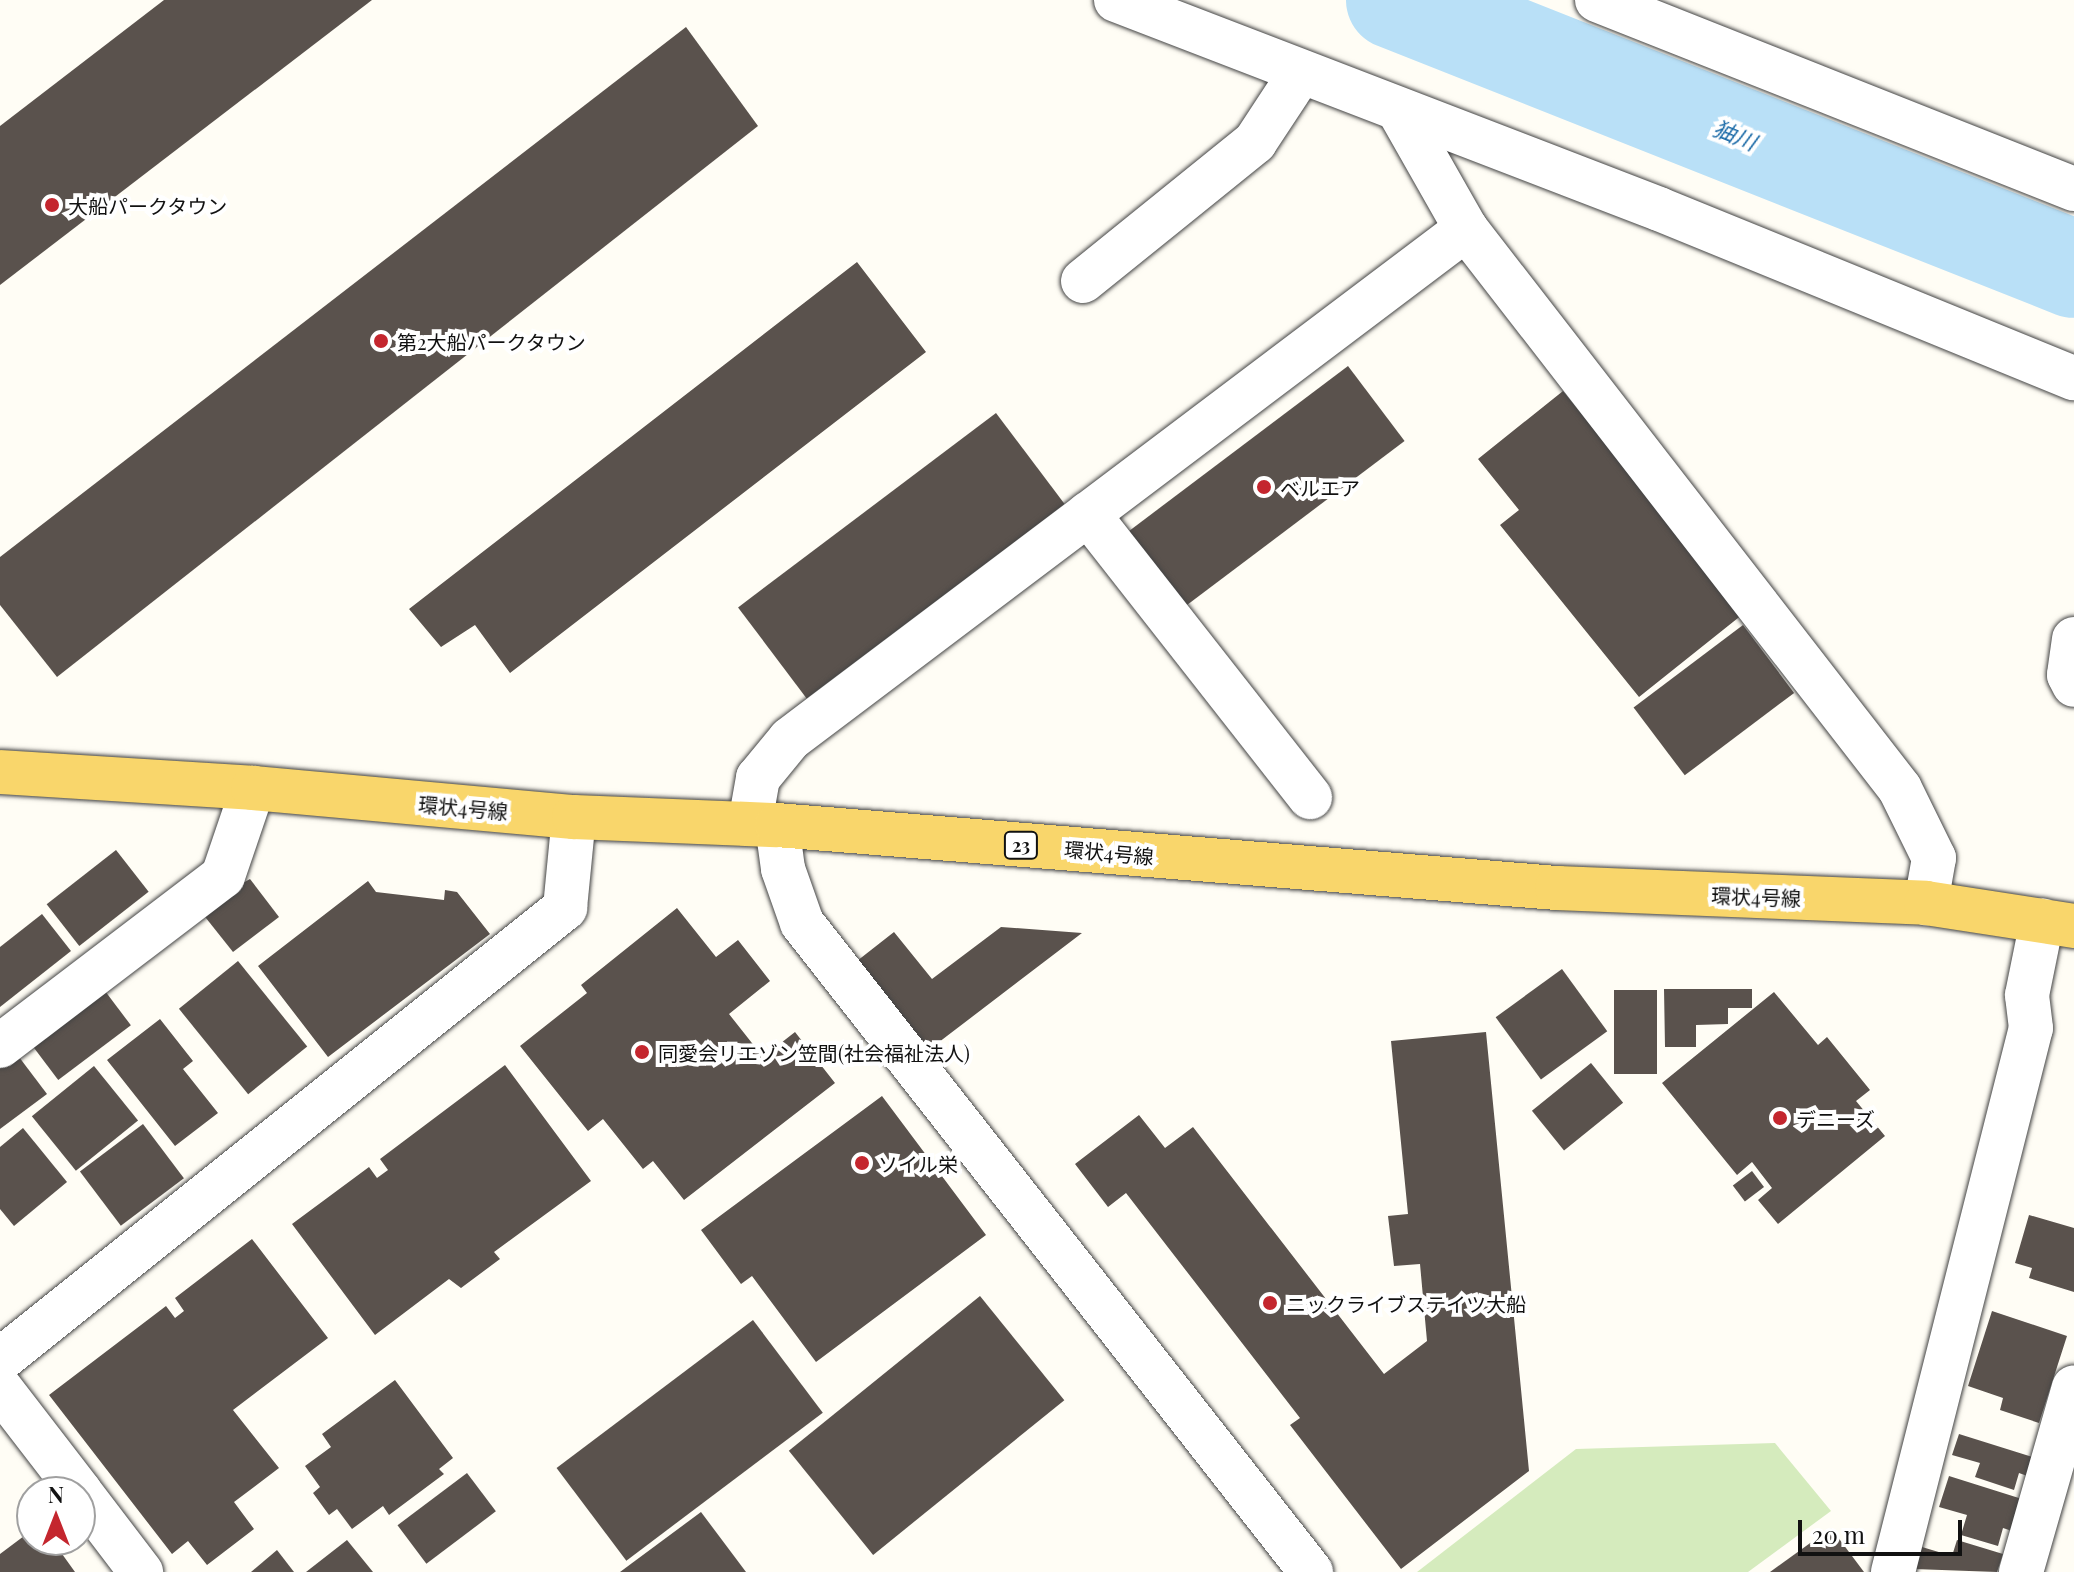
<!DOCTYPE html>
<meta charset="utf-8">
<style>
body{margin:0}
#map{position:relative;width:2074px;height:1572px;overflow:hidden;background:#fffdf5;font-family:"Playfair Display","Noto Sans JP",serif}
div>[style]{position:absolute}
.green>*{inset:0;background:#d5ebbd}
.river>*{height:98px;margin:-49px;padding:0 49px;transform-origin:49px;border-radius:49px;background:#b9e0f7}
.building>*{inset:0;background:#5a524d;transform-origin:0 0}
.roads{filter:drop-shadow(0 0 2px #444) drop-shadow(0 0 2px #444)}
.minor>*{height:44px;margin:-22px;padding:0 22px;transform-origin:22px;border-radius:22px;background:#fff}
.major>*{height:44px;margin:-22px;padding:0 22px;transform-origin:22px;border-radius:22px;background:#f9d66b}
.dots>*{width:22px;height:22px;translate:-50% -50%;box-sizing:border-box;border:4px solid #fff;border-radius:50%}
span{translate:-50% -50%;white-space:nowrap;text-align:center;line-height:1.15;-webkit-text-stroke:8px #fff;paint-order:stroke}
.shield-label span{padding:2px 6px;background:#fff;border:2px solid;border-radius:6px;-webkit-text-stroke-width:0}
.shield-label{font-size:18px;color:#111;font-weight:700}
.poi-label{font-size:20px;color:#111}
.left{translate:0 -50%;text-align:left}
.street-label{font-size:20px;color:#111}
.water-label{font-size:22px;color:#1768a6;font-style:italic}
.north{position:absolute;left:16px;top:1476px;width:80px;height:80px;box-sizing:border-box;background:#fff;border:2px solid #a0a0a0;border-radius:50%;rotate:0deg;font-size:22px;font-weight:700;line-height:32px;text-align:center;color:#111}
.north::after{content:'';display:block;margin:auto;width:28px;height:36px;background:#c4262e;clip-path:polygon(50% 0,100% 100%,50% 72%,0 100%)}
.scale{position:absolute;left:1798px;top:1520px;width:164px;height:36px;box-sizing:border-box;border:4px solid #111;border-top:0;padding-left:10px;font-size:24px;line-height:28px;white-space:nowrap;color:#111;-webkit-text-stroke:6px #fff;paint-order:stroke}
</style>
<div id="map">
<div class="green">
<div style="clip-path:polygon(1775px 1443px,1831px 1511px,1748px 1572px,1417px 1572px,1576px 1449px)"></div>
</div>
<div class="river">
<div style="left:1395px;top:0;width:730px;rotate:21.61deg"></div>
</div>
<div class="building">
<div style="clip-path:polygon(164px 0,372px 0,0 285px,0 126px)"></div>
<div style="clip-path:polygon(686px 27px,758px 126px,57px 677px,0 605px,0 557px)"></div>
<div style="clip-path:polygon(857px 262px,926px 352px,510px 673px,475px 625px,441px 647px,409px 609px)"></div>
<div style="left:1348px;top:366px;width:94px;height:277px;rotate:53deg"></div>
<div style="clip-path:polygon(1563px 391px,1743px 614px,1639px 697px,1500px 525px,1519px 510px,1478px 459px)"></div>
<div style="left:996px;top:413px;width:114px;height:323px;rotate:53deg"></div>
<div style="left:1743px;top:625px;width:85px;height:137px;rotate:53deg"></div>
<div style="left:116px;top:850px;width:53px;height:88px;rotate:52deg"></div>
<div style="clip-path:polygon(250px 879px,279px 917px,233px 952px,198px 908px)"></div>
<div style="clip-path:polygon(368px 881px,376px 892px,444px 900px,445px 890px,457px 892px,490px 934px,328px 1057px,258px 966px)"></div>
<div style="clip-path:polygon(677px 908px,716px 957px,738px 940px,770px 981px,729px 1014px,763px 1057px,795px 1032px,835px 1083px,684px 1200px,653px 1161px,643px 1169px,603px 1119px,588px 1131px,520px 1046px,587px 993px,581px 985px)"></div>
<div style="clip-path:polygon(42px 914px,71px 951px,0 1007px,0 947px)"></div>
<div style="clip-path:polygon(1001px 927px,1082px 933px,926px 1052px,857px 961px,894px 932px,932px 979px)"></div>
<div style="left:238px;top:961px;width:110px;height:76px;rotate:51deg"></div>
<div style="left:1562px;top:969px;width:77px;height:82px;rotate:54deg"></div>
<div style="left:96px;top:979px;width:58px;height:91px;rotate:53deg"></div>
<div style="clip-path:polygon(1664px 989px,1752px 989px,1752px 1008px,1728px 1008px,1728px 1024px,1696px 1025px,1696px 1047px,1665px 1047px)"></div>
<div style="left:1614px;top:990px;width:43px;height:84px"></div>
<div style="clip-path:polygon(1774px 992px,1818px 1045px,1827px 1037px,1870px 1090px,1856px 1101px,1885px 1136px,1778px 1224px,1758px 1200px,1772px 1188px,1752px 1162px,1737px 1175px,1662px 1083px)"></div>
<div style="clip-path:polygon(160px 1019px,193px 1061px,183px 1069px,218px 1113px,175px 1146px,107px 1060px)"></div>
<div style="clip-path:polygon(1486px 1032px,1529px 1471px,1401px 1569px,1290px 1425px,1300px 1418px,1126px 1193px,1108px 1207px,1075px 1164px,1139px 1115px,1165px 1148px,1193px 1127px,1384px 1374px,1427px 1341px,1420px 1264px,1394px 1266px,1388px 1216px,1408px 1214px,1391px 1041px)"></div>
<div style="clip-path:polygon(16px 1053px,47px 1094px,0 1129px,0 1064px)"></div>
<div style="left:1591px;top:1063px;width:51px;height:76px;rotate:51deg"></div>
<div style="clip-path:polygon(505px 1065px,591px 1181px,494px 1252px,500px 1259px,461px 1288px,449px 1279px,375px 1335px,292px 1224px,369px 1167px,377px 1178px,388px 1170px,380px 1159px)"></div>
<div style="left:94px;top:1066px;width:70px;height:80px;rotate:51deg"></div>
<div style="clip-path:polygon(882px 1096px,986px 1235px,816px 1362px,752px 1276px,741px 1284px,701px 1230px)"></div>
<div style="left:143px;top:1124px;width:68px;height:79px;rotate:53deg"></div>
<div style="clip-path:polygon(23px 1128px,67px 1182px,14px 1226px,0 1209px,0 1147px)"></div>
<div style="left:1752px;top:1171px;width:20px;height:24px;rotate:53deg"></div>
<div style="clip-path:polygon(2029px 1215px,2074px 1228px,2074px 1292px,2029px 1278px,2032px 1268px,2015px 1263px)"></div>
<div style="clip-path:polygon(252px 1239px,328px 1338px,233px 1410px,279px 1468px,234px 1502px,254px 1529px,207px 1565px,188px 1541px,172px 1554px,49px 1395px,166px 1306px,175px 1318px,184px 1311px,175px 1298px)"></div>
<div style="left:980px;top:1296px;width:134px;height:246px;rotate:51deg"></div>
<div style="clip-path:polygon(1992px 1311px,2067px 1336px,2039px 1423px,2000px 1410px,2003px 1398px,1968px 1386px)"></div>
<div style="left:753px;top:1320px;width:116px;height:246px;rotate:53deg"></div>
<div style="clip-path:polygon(395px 1380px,453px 1458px,439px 1469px,444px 1474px,389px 1515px,383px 1506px,352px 1529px,337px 1509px,329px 1515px,313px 1493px,320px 1487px,305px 1466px,331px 1447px,322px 1434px)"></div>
<div style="clip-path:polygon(1959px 1434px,2036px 1458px,2030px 1477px,2019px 1473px,2014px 1490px,1975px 1477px,1980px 1463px,1952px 1455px)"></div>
<div style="left:467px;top:1473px;width:48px;height:87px;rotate:53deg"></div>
<div style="clip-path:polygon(1949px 1476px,2022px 1499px,2012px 1531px,2003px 1528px,1998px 1546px,1961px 1535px,1967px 1515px,1939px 1507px)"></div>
<div style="clip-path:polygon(701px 1512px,746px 1572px,620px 1572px)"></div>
<div style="clip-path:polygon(1831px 1528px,1864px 1572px,1770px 1572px)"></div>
<div style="clip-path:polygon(32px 1530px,32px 1540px,52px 1540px,75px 1572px,0 1572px,0 1554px)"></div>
<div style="clip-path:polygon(347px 1540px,373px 1572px,306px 1572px)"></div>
<div style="clip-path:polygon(1957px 1540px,2003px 1554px,1997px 1572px,1914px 1569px,1922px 1547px,1952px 1556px)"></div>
<div style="clip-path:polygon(277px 1550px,294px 1572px,251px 1572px)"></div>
</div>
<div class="roads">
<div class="minor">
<div style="left:1116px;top:0;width:582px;rotate:21.05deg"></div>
<div style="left:1659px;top:209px;width:448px;rotate:22.2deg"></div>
<div style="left:1597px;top:0;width:513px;rotate:21.61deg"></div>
<div style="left:1399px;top:111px;width:136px;rotate:60.4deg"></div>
<div style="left:1083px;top:281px;width:221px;rotate:-38.9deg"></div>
<div style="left:1255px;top:142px;width:84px;rotate:-56.7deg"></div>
<div style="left:1088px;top:514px;width:360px;rotate:51.9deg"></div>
<div style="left:2074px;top:639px;width:36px;rotate:98deg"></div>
<div style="left:2069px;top:675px;width:11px;rotate:63deg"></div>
<div style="left:750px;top:823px;width:46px;rotate:-79.9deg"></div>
<div style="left:758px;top:778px;width:50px;rotate:-50.6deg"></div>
<div style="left:790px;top:739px;width:847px;rotate:-37.03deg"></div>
<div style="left:1466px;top:229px;width:708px;rotate:52.22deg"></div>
<div style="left:1900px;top:789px;width:77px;rotate:63.8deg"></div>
<div style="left:1934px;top:858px;width:46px;rotate:100.1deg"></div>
<div style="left:777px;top:825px;width:44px;rotate:82.2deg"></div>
<div style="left:783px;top:869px;width:57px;rotate:70.6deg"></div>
<div style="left:802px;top:923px;width:825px;rotate:51.89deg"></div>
<div style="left:0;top:1046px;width:280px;rotate:-37.3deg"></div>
<div style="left:223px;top:876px;width:93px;rotate:-71.2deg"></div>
<div style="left:0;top:1360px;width:724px;rotate:-38.66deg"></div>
<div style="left:565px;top:908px;width:91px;rotate:-84.4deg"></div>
<div style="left:0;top:1388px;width:131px;rotate:52.4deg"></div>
<div style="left:80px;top:1492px;width:101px;rotate:52.7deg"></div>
<div style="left:1893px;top:1572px;width:561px;rotate:-75.77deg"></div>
<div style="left:2031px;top:1028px;width:33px;rotate:-97deg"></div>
<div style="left:2027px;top:995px;width:76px;rotate:-78.5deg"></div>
<div style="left:2021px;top:1572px;width:192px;rotate:-74deg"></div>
</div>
<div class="major">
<div style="left:0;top:772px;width:254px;rotate:3.6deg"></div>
<div style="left:253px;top:788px;width:322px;rotate:5.2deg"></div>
<div style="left:574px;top:817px;width:203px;rotate:2.3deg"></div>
<div style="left:777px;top:825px;width:783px;rotate:4.62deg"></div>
<div style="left:1557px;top:888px;width:369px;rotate:2.3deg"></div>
<div style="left:1926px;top:903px;width:150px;rotate:8.8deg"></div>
</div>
</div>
<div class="dots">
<div style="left:52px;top:205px;background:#c4262e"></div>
<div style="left:381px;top:341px;background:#c4262e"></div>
<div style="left:1264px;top:487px;background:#c4262e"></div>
<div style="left:642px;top:1052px;background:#c4262e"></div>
<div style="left:1780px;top:1118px;background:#c4262e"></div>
<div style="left:862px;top:1163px;background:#c4262e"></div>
<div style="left:1270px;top:1303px;background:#c4262e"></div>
</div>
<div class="shield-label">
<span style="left:1021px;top:845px">23</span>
</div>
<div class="poi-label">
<span class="left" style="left:68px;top:205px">大船パークタウン</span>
<span class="left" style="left:397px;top:341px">第2大船パークタウン</span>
<span class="left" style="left:1280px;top:487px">ベルエア</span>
<span class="left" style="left:658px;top:1052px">同愛会リエゾン笠間(社会福祉法人)</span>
<span class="left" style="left:1796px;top:1118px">デニーズ</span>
<span class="left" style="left:878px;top:1163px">ソイル栄</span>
<span class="left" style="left:1286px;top:1303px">ニックライブステイツ大船</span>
</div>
<div class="street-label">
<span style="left:463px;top:807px;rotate:5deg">環状4号線</span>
<span style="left:1109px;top:852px;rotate:5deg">環状4号線</span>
<span style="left:1756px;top:896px;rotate:2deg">環状4号線</span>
</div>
<div class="water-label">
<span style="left:1735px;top:135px;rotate:22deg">㹨川</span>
</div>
<div class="north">N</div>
<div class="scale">20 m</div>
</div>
